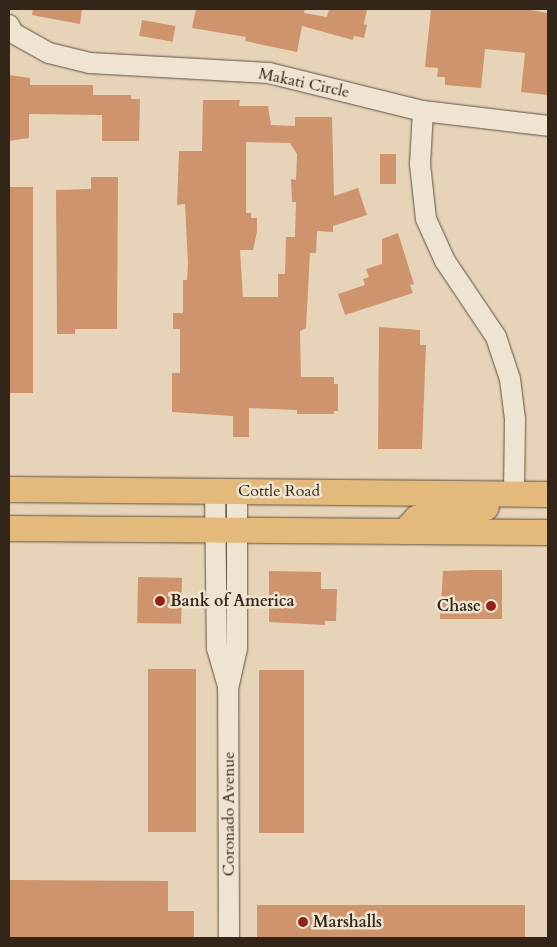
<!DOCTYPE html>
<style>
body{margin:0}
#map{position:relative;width:557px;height:947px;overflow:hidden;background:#e7d4b8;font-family:Cardo,serif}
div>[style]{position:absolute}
.building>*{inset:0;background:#cd946e;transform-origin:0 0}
.roads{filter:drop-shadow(0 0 1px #605240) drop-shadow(0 0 1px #605240)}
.minor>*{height:20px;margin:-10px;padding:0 10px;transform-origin:10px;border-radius:10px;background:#efe3d1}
.major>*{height:25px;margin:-12.5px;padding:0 12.5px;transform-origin:12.5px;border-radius:12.5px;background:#e4ba7c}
.dots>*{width:14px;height:14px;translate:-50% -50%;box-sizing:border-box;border:2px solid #efe3d1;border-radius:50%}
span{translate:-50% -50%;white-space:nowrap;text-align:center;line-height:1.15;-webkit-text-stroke:5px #efe3d1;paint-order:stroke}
.street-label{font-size:16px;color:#332618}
.poi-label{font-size:16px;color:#332618;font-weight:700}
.left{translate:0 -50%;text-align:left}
.right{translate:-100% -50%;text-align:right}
.frame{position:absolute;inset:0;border:10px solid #332618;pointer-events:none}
</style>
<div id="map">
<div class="building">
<div style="clip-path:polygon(33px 9px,82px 9px,80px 24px,32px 15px)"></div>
<div style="clip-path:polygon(196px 9px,305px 9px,304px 13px,327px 17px,329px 9px,367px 9px,364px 24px,367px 25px,364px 38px,354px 36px,353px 40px,302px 26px,297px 52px,245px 41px,246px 37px,192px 28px)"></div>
<div style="clip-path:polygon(431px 9px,524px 9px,548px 13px,548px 95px,521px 92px,525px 53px,485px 49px,481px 88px,445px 85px,445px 77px,437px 77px,438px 68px,425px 67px)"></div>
<div style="left:142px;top:20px;width:34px;height:16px;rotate:10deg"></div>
<div style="clip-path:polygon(9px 75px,30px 78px,30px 85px,93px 85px,93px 95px,131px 95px,131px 99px,140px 99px,139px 141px,102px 141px,102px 115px,29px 114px,29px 138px,9px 141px)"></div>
<div style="clip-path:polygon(evenodd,203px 100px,240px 100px,239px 106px,268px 106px,271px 125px,295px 126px,295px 117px,332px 117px,334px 196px,358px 188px,367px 215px,333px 226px,333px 232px,317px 231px,316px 253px,310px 253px,306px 328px,300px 331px,301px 377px,334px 377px,334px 384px,338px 384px,338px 411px,334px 411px,334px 414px,297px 414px,297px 410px,249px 408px,249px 437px,233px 437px,233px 416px,172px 412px,172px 373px,180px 373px,180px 329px,173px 329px,173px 313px,183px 313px,183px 280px,187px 280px,188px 264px,185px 204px,177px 205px,179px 151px,202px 151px,203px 100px,246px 142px,290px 143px,297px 154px,296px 180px,291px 179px,292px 202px,296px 202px,295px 237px,286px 237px,285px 274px,278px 274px,278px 297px,243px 297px,240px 250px,253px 250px,257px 232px,257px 218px,251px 218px,251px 213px,246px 213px,246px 142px)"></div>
<div style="left:380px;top:154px;width:16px;height:30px"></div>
<div style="clip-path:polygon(91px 177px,118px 177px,117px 329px,75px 329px,75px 334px,57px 334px,56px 190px,91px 189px)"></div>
<div style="left:9px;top:187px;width:24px;height:206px"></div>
<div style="clip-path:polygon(398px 233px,414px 284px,410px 285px,413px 293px,345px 315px,338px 294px,365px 285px,363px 279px,369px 277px,366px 269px,382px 264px,382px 239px)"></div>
<div style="clip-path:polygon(379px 327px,420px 330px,420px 345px,426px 345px,422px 449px,378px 449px)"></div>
<div style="clip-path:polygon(473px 570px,502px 570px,502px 619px,440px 619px,443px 571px)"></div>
<div style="clip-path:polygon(269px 571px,321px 572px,321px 589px,337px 589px,336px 621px,325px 621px,325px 625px,269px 622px)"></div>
<div style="left:138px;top:577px;width:44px;height:46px;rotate:1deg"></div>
<div style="left:196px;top:669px;width:163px;height:48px;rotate:90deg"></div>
<div style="left:259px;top:670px;width:45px;height:163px"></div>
<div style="clip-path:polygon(9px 880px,168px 881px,168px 911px,194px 911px,194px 938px,9px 938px)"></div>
<div style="left:525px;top:905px;width:33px;height:268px;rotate:90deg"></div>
</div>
<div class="roads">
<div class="minor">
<div style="left:9px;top:25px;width:9px;rotate:63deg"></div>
<div style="left:13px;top:33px;width:41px;rotate:29.1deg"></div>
<div style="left:49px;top:53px;width:42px;rotate:13.7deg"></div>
<div style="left:90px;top:63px;width:179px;rotate:3.2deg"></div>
<div style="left:269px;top:73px;width:159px;rotate:13.9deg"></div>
<div style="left:423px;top:111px;width:126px;rotate:6.8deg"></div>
<div style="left:423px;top:111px;width:53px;rotate:93.2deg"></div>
<div style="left:420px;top:164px;width:55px;rotate:83.8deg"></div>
<div style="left:426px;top:219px;width:46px;rotate:65.7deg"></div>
<div style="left:445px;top:261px;width:92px;rotate:56.1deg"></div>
<div style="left:496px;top:337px;width:44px;rotate:71.6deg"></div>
<div style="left:510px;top:379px;width:40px;rotate:82.9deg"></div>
<div style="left:515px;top:419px;width:75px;rotate:90.8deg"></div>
<div style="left:215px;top:491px;width:157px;rotate:89.3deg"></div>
<div style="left:217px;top:648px;width:37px;rotate:74deg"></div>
<div style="left:229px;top:938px;width:249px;rotate:-90.2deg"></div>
<div style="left:228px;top:689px;width:42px;rotate:-77.6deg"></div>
<div style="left:237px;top:648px;width:157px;rotate:-90deg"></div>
</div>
<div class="major">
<div style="left:9px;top:489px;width:539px;rotate:0.53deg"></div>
<div style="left:9px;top:528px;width:539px;rotate:0.43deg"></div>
<div style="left:404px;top:531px;width:18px;rotate:-47deg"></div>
<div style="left:416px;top:518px;width:21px;rotate:-17deg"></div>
<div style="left:436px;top:512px;width:50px;rotate:-5.7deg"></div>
</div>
</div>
<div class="dots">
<div style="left:160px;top:601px;background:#8f2418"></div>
<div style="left:491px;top:606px;background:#8f2418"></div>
<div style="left:303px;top:922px;background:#8f2418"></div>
</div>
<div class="street-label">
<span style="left:304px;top:83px;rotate:12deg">Makati Circle</span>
<span style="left:279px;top:491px">Cottle Road</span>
<span style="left:229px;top:814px;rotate:-90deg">Coronado Avenue</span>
</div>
<div class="poi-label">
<span class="left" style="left:170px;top:601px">Bank of America</span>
<span class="right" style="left:481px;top:606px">Chase</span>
<span class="left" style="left:313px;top:922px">Marshalls</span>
</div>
<div class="frame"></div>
</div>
